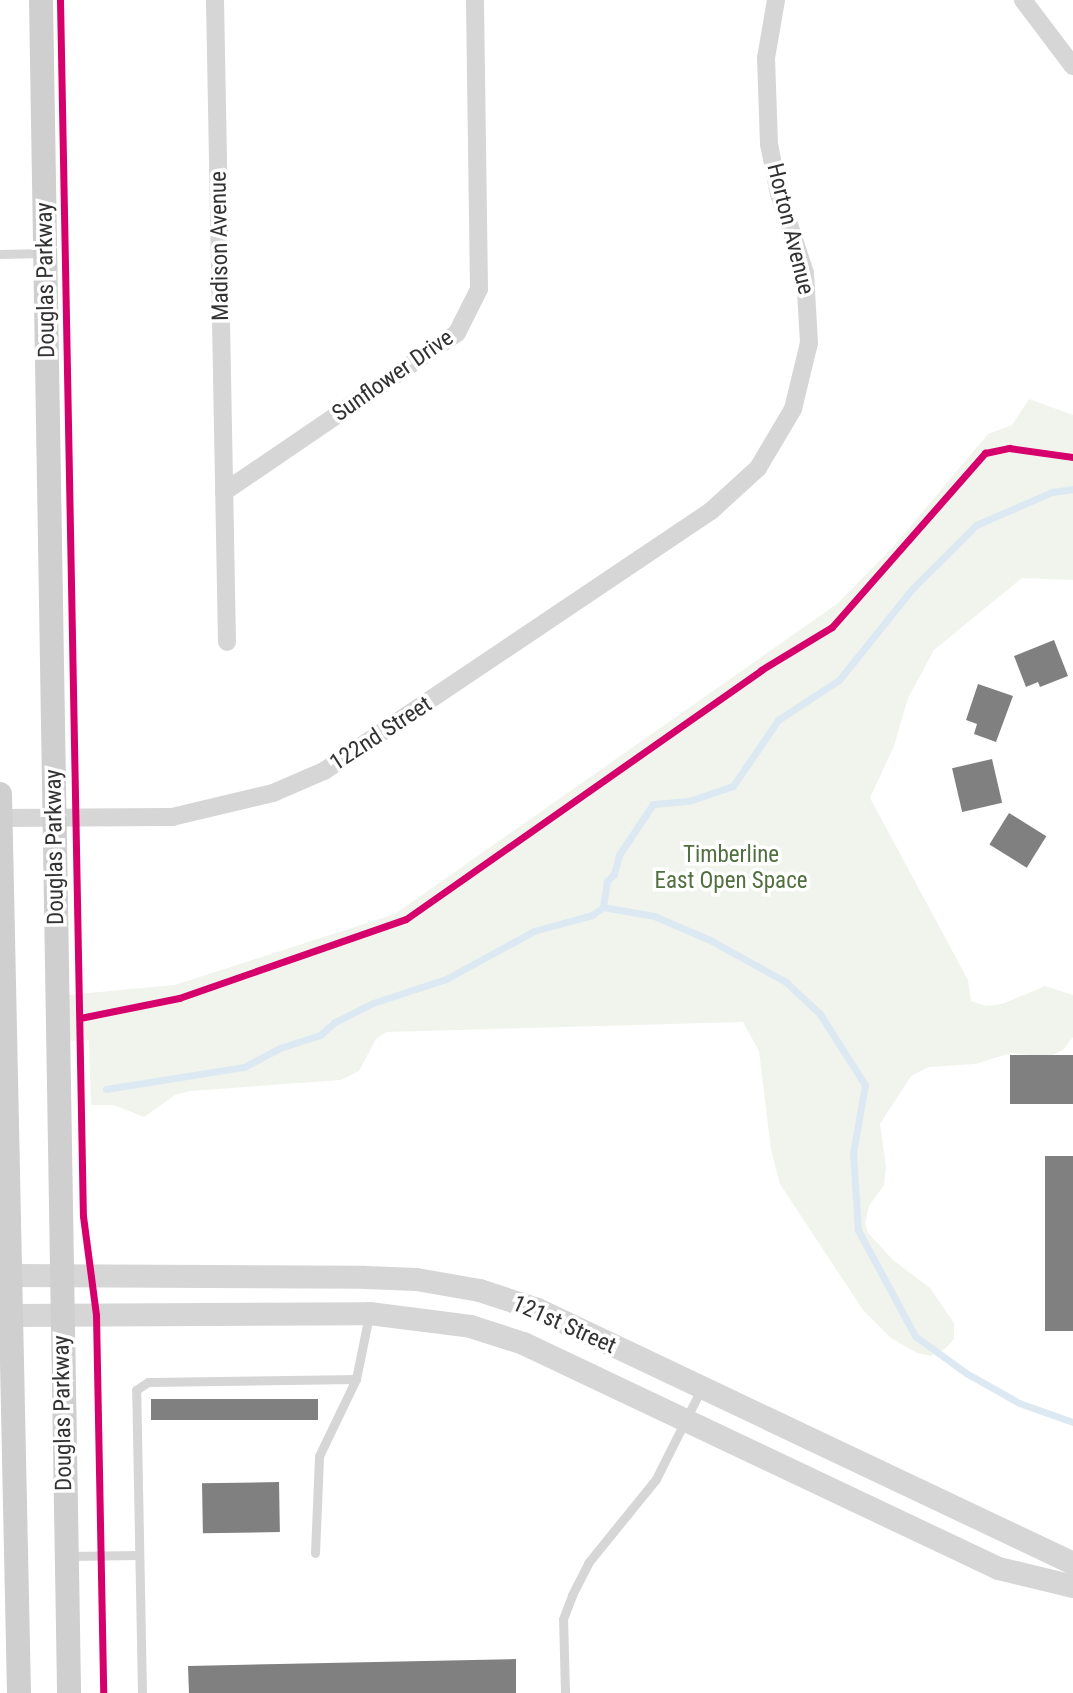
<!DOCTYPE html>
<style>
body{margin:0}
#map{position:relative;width:1073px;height:1693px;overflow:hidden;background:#fff;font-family:"Roboto Condensed",sans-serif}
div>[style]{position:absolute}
.green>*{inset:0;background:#f0f4ed}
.stream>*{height:7px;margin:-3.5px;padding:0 3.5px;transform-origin:3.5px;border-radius:3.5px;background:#dde9f2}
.building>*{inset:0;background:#808080;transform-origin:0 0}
.service>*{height:9px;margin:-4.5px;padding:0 4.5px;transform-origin:4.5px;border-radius:4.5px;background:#d6d6d6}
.minor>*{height:18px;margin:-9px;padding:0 9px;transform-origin:9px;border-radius:9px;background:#d6d6d6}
.tertiary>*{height:23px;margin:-11.5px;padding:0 11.5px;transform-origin:11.5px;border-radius:11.5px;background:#d6d6d6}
.secondary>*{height:24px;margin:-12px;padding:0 12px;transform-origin:12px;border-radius:12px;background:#cfcfcf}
.cycleway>*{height:7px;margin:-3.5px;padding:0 3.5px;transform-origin:3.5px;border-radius:3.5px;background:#d6006c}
span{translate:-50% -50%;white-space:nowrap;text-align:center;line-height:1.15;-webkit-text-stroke:7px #fff;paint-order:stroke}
.street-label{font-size:23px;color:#323232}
.park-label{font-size:23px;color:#516f3f}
</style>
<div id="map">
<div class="green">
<div style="clip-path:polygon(1029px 399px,1073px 415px,1073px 580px,1022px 578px,934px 650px,908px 698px,894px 746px,870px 798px,968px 980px,971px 1001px,986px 1006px,1002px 1004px,1045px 986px,1073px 995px,1073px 1037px,1063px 1050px,1048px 1057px,1011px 1053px,975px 1064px,929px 1067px,911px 1076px,880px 1124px,886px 1167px,884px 1185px,869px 1206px,865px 1223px,868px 1233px,893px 1260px,930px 1288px,954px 1323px,954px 1339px,945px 1349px,931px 1356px,917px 1353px,891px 1338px,863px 1310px,780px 1184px,771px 1150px,759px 1051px,743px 1022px,386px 1032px,376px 1039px,359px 1071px,341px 1080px,190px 1091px,175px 1095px,144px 1117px,114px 1105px,91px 1105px,89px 1040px,58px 1041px,57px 996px,175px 985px,395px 914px,837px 604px,894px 546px,988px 434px,1012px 425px)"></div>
</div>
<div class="stream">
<div style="left:603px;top:907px;width:52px;rotate:10deg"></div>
<div style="left:654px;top:916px;width:61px;rotate:23.2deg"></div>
<div style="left:710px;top:940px;width:87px;rotate:28.9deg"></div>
<div style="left:786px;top:982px;width:47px;rotate:43.3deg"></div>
<div style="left:820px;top:1014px;width:84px;rotate:57.6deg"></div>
<div style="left:865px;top:1085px;width:69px;rotate:100deg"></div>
<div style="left:853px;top:1153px;width:77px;rotate:86.3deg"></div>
<div style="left:858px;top:1230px;width:120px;rotate:61.7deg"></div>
<div style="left:915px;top:1336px;width:63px;rotate:36deg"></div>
<div style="left:966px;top:1373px;width:61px;rotate:29.5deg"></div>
<div style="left:1019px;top:1403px;width:57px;rotate:19.4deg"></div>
<div style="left:106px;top:1089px;width:140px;rotate:-9.1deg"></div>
<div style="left:244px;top:1067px;width:41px;rotate:-27.8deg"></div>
<div style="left:280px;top:1048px;width:42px;rotate:-18deg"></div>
<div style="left:320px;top:1035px;width:20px;rotate:-41deg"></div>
<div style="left:335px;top:1022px;width:42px;rotate:-26.6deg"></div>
<div style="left:373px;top:1003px;width:77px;rotate:-18.2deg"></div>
<div style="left:446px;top:979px;width:100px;rotate:-28.6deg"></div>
<div style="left:534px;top:931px;width:60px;rotate:-15.4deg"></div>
<div style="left:592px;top:915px;width:14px;rotate:-36deg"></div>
<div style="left:603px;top:907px;width:26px;rotate:-81deg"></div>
<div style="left:607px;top:881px;width:10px;rotate:-45deg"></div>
<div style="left:614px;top:874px;width:20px;rotate:-75deg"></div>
<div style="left:619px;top:855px;width:61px;rotate:-56.3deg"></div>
<div style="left:653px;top:804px;width:36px;rotate:-5deg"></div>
<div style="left:689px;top:801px;width:46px;rotate:-18.8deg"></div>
<div style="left:733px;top:786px;width:80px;rotate:-55.7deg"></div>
<div style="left:778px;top:720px;width:73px;rotate:-33.3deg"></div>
<div style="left:839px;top:680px;width:117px;rotate:-51.3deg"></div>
<div style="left:912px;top:589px;width:91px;rotate:-45deg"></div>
<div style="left:976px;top:525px;width:83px;rotate:-23.5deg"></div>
<div style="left:1052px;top:492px;width:21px;rotate:-8deg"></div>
</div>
<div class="building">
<div style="clip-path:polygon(1054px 640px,1068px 676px,1040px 687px,1038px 682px,1026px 687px,1014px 656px)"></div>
<div style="clip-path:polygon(978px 684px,1013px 696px,996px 742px,974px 734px,977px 724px,966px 720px)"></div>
<div style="left:992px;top:759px;width:45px;height:41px;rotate:77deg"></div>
<div style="left:1009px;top:813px;width:44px;height:37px;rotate:32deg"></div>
<div style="left:1073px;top:1055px;width:49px;height:63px;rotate:90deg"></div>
<div style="left:1045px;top:1156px;width:28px;height:175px"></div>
<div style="left:318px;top:1399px;width:21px;height:167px;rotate:90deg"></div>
<div style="left:279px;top:1482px;width:50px;height:77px;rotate:89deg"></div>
<div style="clip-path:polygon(516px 1659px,516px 1693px,189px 1693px,188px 1666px)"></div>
</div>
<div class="service">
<div style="left:0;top:254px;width:44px;rotate:-1.3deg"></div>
<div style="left:315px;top:1553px;width:97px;rotate:-87.6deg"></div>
<div style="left:319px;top:1456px;width:85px;rotate:-64.3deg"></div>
<div style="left:356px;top:1379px;width:65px;rotate:-78.5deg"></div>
<div style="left:68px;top:1556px;width:71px;rotate:-0.8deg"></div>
<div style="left:142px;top:1693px;width:303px;rotate:-91.1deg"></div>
<div style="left:136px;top:1390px;width:14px;rotate:-34deg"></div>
<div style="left:148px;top:1382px;width:208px;rotate:-0.8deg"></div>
<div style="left:565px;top:1693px;width:74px;rotate:-91.5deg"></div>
<div style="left:563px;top:1619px;width:26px;rotate:-69deg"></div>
<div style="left:572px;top:1595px;width:36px;rotate:-63deg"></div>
<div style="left:588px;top:1563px;width:108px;rotate:-51deg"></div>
<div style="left:656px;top:1479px;width:101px;rotate:-63.4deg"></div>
</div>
<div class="minor">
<div style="left:215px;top:0;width:642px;rotate:88.93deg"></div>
<div style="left:1023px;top:0;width:83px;rotate:52.9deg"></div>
<div style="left:224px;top:492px;width:282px;rotate:-34.3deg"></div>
<div style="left:457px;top:333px;width:49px;rotate:-63.4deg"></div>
<div style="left:479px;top:289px;width:289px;rotate:-90.8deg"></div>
<div style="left:0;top:818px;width:172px;rotate:-0.3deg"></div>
<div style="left:172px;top:817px;width:104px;rotate:-13.4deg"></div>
<div style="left:273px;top:793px;width:56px;rotate:-23.3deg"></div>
<div style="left:324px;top:771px;width:466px;rotate:-33.9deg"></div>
<div style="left:711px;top:511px;width:64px;rotate:-42.5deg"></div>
<div style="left:758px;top:468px;width:69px;rotate:-59.3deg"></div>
<div style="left:793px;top:409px;width:68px;rotate:-76.4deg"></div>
<div style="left:809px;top:343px;width:70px;rotate:-93.3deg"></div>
<div style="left:805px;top:273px;width:83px;rotate:-108.2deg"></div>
<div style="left:779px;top:194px;width:51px;rotate:-101.3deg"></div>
<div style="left:769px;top:144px;width:86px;rotate:-92deg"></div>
<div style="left:766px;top:58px;width:59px;rotate:-80.2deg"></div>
</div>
<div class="tertiary">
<div style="left:10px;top:1275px;width:355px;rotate:0.3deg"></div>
<div style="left:365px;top:1277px;width:51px;rotate:2.2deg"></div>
<div style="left:416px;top:1279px;width:64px;rotate:9.9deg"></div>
<div style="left:479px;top:1290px;width:61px;rotate:18.1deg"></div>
<div style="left:537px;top:1309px;width:593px;rotate:25.36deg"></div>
<div style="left:11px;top:1315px;width:358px;rotate:-0.3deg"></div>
<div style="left:369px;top:1313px;width:102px;rotate:7.3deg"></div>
<div style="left:470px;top:1326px;width:56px;rotate:17.8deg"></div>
<div style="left:523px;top:1343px;width:526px;rotate:25.35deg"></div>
<div style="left:998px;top:1568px;width:77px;rotate:13.5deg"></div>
</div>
<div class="secondary">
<div style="left:41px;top:0;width:1693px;rotate:89.05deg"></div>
<div style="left:0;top:794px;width:899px;rotate:88.79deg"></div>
</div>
<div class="cycleway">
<div style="left:60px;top:0;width:1216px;rotate:88.92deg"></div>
<div style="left:83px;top:1216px;width:100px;rotate:82.5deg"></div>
<div style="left:96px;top:1315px;width:378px;rotate:88.9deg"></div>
<div style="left:80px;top:1018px;width:101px;rotate:-11.4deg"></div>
<div style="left:179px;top:998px;width:240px;rotate:-19.2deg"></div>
<div style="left:406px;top:919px;width:434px;rotate:-35deg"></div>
<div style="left:761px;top:670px;width:83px;rotate:-31.2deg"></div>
<div style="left:832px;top:627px;width:232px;rotate:-48.7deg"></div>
<div style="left:985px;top:453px;width:25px;rotate:-12deg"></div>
<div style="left:1009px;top:448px;width:65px;rotate:8deg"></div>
</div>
<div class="street-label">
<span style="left:790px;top:229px;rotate:76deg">Horton Avenue</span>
<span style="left:220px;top:246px;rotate:-91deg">Madison Avenue</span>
<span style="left:46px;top:280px;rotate:-91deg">Douglas Parkway</span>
<span style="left:393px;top:376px;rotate:-35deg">Sunflower Drive</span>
<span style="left:381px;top:734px;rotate:-33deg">122nd Street</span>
<span style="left:55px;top:847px;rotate:-91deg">Douglas Parkway</span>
<span style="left:564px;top:1325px;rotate:24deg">121st Street</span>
<span style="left:63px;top:1413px;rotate:-91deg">Douglas Parkway</span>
</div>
<div class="park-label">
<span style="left:731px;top:868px">Timberline<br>East Open Space</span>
</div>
</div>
